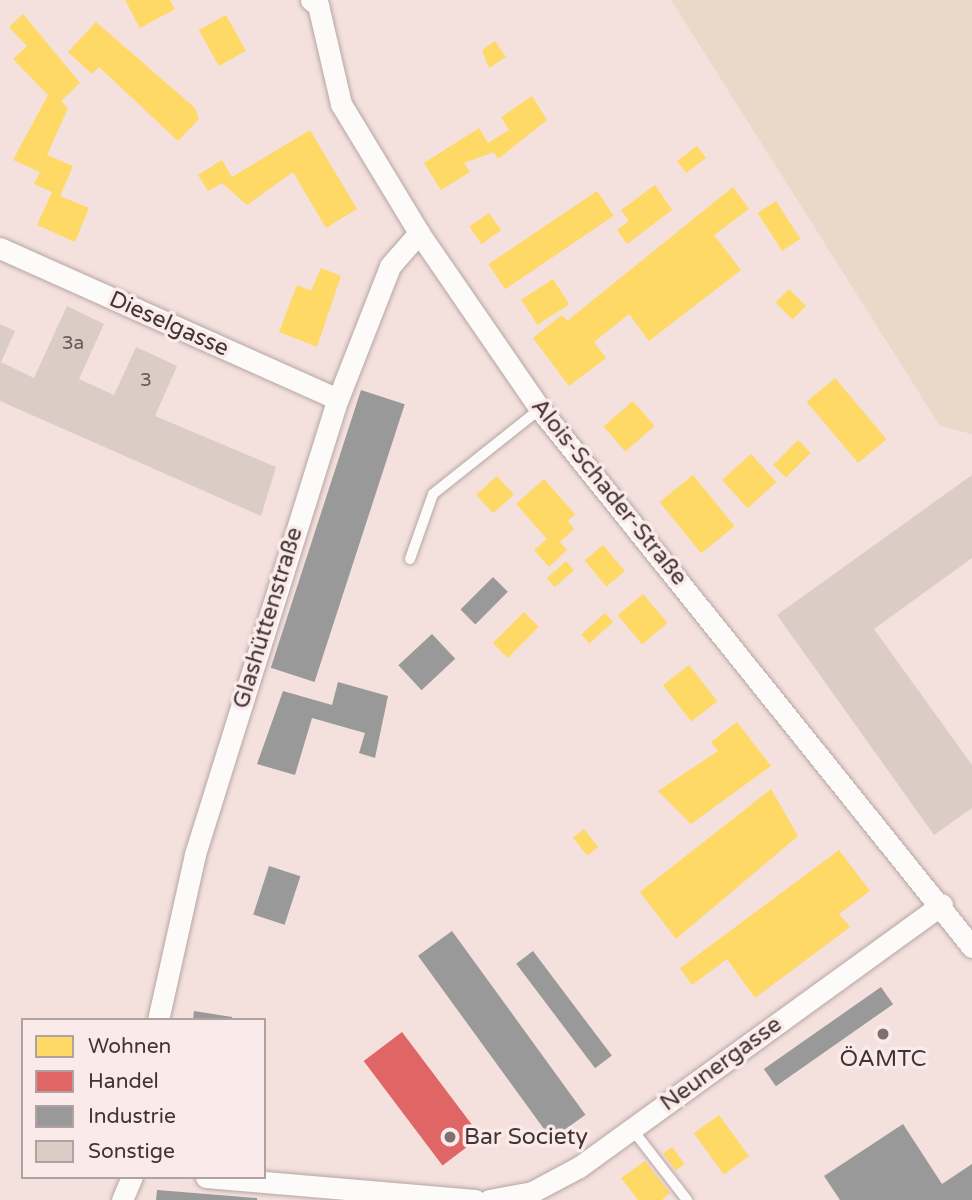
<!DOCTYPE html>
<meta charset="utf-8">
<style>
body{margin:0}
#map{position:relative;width:972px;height:1200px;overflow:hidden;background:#f4e0dd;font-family:"Varela Round",sans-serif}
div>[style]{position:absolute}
.green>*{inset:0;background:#e8d9c8}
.homes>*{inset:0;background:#ffd966;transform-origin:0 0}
.shops>*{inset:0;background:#e06666;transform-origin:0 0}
.industry>*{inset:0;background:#999;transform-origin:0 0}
.building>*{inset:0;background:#dbccc5}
.roads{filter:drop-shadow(0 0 2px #b5a6a4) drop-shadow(0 0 2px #b5a6a4)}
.lane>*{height:10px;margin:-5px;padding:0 5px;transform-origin:5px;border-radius:5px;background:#fdfafa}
.street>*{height:21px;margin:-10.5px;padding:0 10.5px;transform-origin:10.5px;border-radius:10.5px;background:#fdfafa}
.dots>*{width:19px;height:19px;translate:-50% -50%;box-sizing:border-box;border:4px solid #faebea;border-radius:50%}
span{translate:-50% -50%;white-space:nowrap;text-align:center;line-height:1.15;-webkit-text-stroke:7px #faebea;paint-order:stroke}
.number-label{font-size:19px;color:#685a57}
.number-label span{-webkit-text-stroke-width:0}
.street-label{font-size:23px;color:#423432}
.poi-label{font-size:23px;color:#423432}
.left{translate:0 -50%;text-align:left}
.legend{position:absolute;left:21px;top:1018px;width:245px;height:161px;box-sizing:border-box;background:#faebea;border:2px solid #b0a2a0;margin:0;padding:9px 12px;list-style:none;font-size:21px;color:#423432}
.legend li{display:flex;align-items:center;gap:14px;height:35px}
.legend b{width:35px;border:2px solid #b0a2a0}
</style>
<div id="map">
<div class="green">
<div style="clip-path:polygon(671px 0,972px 0,972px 434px,940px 426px)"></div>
</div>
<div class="homes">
<div style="clip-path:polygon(125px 0,170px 0,175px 9px,140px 28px)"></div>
<div style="clip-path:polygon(23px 14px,80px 83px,61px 101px,68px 108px,47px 155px,73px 166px,60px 196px,89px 208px,75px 242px,37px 225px,52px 192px,34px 184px,40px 172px,13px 160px,48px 95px,13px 59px,27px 46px,9px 27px)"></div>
<div style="left:226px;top:15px;width:41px;height:31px;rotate:61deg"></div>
<div style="clip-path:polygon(96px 22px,195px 108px,199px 119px,178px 141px,99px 67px,92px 74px,68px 52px)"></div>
<div style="clip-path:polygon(495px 41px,506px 57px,489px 68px,482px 50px)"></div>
<div style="clip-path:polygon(532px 96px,547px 120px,498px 159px,494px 152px,464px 163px,470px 172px,441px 190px,424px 163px,479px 128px,488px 143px,509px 130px,501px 117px)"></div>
<div style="clip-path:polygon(310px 130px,357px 209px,326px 228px,293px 172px,247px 205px,222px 183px,208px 191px,198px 175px,222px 160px,232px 177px)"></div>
<div style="left:697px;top:146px;width:15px;height:25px;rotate:53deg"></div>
<div style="clip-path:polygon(655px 185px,672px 210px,627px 244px,617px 230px,629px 221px,621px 210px)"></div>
<div style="clip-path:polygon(733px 187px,749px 209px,714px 235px,741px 270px,649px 341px,629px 314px,594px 342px,606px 358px,569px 386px,533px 338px,562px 315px,567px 321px)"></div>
<div style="left:597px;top:191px;width:30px;height:131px;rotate:56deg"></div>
<div style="left:776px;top:201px;width:45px;height:22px;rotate:57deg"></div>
<div style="left:489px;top:213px;width:21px;height:24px;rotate:55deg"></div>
<div style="clip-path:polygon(321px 268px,341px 276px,317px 347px,279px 332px,297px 285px,311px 291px)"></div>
<div style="left:553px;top:279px;width:30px;height:38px;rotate:57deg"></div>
<div style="left:789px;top:289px;width:24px;height:19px;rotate:45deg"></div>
<div style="left:835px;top:378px;width:80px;height:37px;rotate:50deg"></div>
<div style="left:633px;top:401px;width:33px;height:39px;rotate:49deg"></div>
<div style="left:798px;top:440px;width:18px;height:35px;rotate:45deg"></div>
<div style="left:751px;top:454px;width:38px;height:39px;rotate:48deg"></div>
<div style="left:693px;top:475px;width:66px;height:43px;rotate:51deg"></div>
<div style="left:497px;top:476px;width:25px;height:28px;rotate:48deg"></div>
<div style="clip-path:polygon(544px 479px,575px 514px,568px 521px,574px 529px,560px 542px,567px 550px,549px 567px,534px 550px,547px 539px,516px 504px)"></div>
<div style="left:603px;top:545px;width:34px;height:24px;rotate:50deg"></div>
<div style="left:566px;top:561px;width:12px;height:26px;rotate:48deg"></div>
<div style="left:643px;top:594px;width:38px;height:33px;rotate:50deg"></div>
<div style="left:524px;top:612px;width:21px;height:44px;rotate:45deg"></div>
<div style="left:605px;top:613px;width:12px;height:32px;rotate:48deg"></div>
<div style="left:689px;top:665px;width:46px;height:33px;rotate:52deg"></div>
<div style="clip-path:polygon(737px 722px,771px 766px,691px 824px,658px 791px,718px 751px,711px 742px)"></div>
<div style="clip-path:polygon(771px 789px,798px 836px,676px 939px,640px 892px)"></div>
<div style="left:584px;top:829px;width:23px;height:14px;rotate:52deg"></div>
<div style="clip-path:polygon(839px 850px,870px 891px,839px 914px,850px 927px,755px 998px,727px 959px,692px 985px,680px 968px)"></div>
<div style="left:719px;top:1115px;width:51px;height:31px;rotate:54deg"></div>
<div style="left:672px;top:1147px;width:21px;height:11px;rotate:53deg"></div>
<div style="clip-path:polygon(645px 1161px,670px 1193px,662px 1200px,638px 1200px,621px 1178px)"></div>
</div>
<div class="shops">
<div style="left:402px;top:1032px;width:131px;height:48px;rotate:53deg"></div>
</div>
<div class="industry">
<div style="left:361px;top:390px;width:46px;height:292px;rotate:18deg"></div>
<div style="left:493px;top:577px;width:21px;height:46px;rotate:45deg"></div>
<div style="left:432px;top:634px;width:34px;height:46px;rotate:47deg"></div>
<div style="clip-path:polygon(338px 682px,388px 696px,375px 758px,359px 753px,365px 733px,312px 718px,295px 775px,257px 764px,283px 691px,332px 705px)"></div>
<div style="left:269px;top:866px;width:33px;height:51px;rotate:18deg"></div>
<div style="left:452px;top:931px;width:227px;height:42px;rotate:54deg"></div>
<div style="left:533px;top:951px;width:131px;height:21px;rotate:53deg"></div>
<div style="left:881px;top:987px;width:21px;height:143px;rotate:55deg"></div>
<div style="clip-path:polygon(194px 1011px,232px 1017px,232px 1020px,193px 1020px)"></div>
<div style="clip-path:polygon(903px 1124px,942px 1184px,972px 1164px,972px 1200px,840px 1200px,824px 1176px)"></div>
<div style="clip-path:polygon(157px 1190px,257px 1198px,257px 1200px,156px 1200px)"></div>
</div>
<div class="building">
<div style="clip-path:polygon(67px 306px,104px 324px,79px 379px,114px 395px,136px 347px,177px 366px,155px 416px,276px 467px,261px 516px,0 401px,0 324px,15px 331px,1px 362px,34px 378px)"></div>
<div style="clip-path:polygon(972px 475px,972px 558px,874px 629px,972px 765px,972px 808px,934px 835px,777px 615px)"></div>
</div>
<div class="roads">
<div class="lane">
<div style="left:410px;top:559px;width:69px;rotate:-70.5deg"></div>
<div style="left:433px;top:494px;width:137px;rotate:-38.5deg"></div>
<div style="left:632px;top:1129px;width:90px;rotate:52.2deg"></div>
</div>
<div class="street">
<div style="left:311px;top:0;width:9px;rotate:36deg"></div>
<div style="left:318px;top:5px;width:102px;rotate:76.9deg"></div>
<div style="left:341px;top:104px;width:151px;rotate:58.8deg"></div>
<div style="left:419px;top:233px;width:214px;rotate:55.5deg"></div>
<div style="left:540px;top:409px;width:690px;rotate:51.24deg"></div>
<div style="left:0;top:248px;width:370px;rotate:24.1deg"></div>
<div style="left:158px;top:1020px;width:170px;rotate:-77.4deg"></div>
<div style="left:195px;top:854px;width:477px;rotate:-72.6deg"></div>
<div style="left:338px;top:399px;width:143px;rotate:-68.6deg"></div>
<div style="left:390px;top:266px;width:44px;rotate:-48.7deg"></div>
<div style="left:206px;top:1177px;width:270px;rotate:4.9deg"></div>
<div style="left:122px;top:1200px;width:25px;rotate:-67deg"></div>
<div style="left:489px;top:1200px;width:44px;rotate:-10.5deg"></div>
<div style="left:532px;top:1192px;width:53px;rotate:-28deg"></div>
<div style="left:579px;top:1167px;width:448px;rotate:-35.9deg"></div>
</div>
</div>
<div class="dots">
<div style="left:883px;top:1034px;background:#80706e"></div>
<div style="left:450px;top:1137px;background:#80706e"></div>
</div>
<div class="number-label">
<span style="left:73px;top:344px">3a</span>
<span style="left:146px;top:381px">3</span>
</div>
<div class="street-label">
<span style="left:169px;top:324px;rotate:24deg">Dieselgasse</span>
<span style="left:609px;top:492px;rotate:51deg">Alois-Schader-Straße</span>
<span style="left:268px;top:618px;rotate:-73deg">Glashüttenstraße</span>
<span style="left:721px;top:1064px;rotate:-36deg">Neunergasse</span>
</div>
<div class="poi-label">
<span style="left:883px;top:1059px">ÖAMTC</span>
<span class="left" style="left:464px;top:1137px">Bar Society</span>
</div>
<ul class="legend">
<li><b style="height:19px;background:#ffd966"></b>Wohnen</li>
<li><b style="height:19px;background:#e06666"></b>Handel</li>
<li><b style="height:19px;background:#999"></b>Industrie</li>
<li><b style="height:19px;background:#dbccc5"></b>Sonstige</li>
</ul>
</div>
